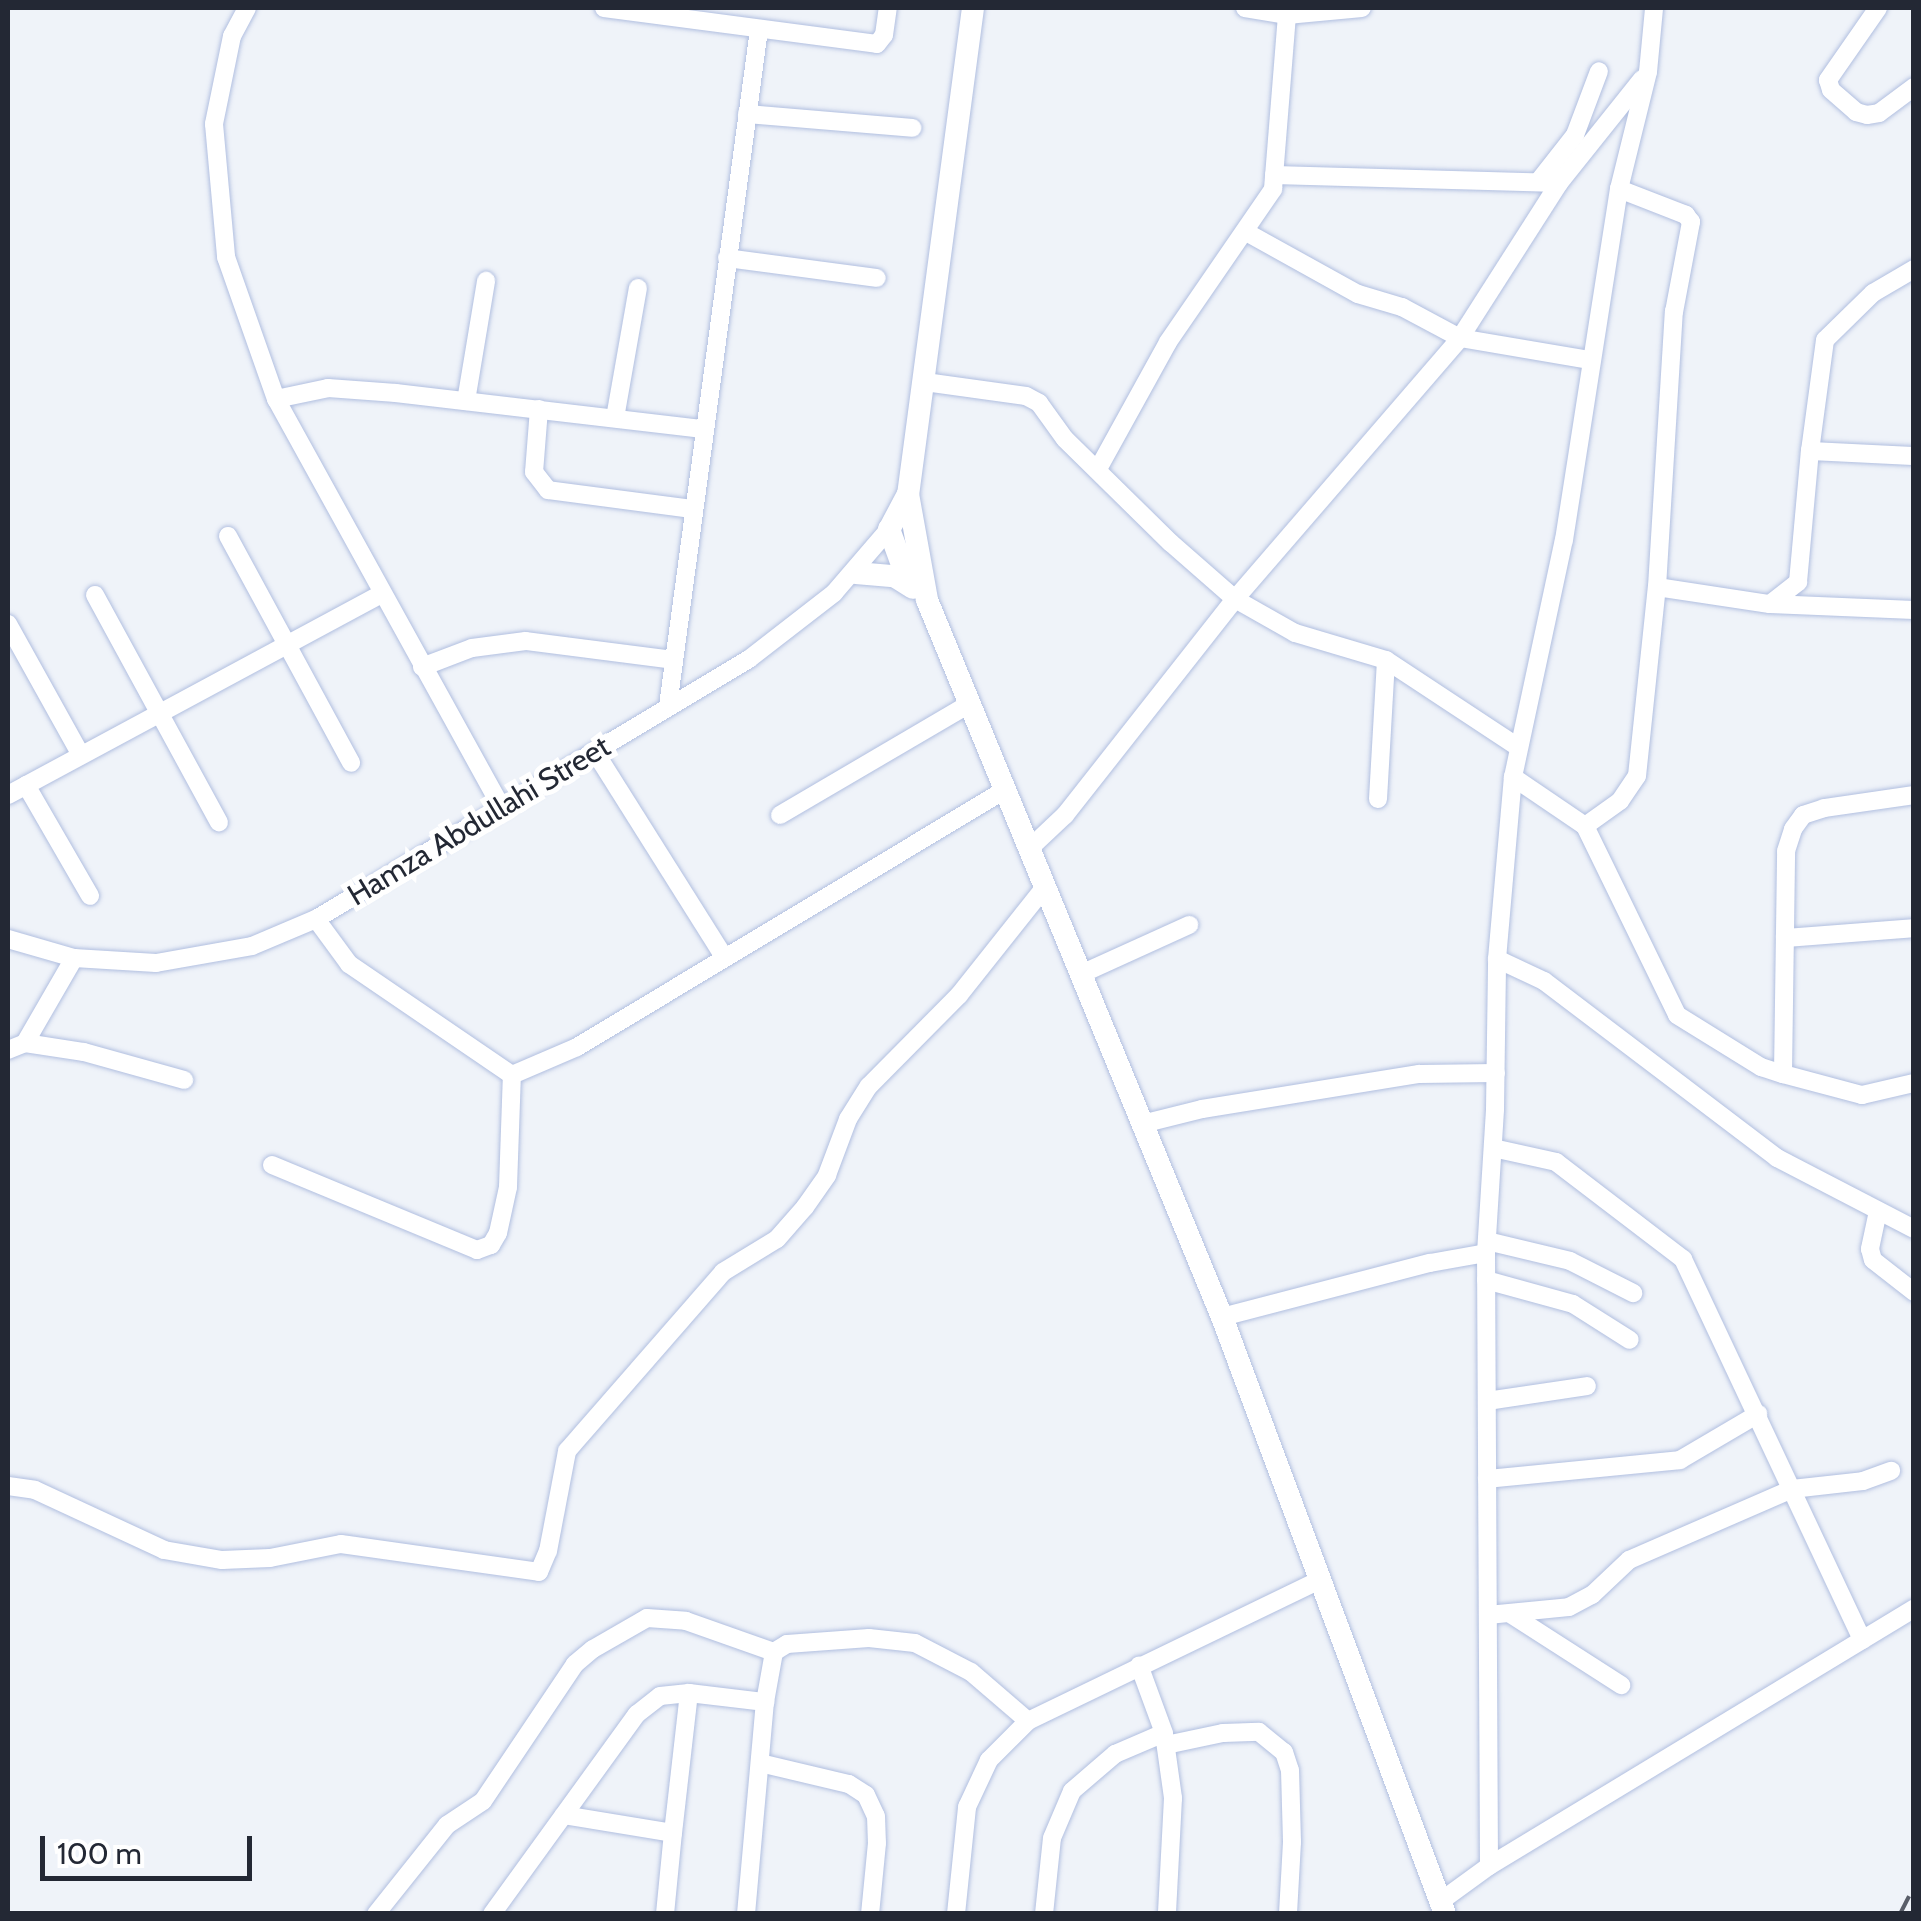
<!DOCTYPE html>
<style>
body{margin:0}
#map{position:relative;width:1921px;height:1921px;overflow:hidden;background:#eff3f9;font-family:Cabin,sans-serif}
div>[style]{position:absolute}
.roads{filter:drop-shadow(0 0 2px #b1bfe0) drop-shadow(0 0 2px #b1bfe0)}
.minor>*{height:18px;margin:-9px;padding:0 9px;transform-origin:9px;border-radius:9px;background:#fff}
.major>*{height:22px;margin:-11px;padding:0 11px;transform-origin:11px;border-radius:11px;background:#fff}
.rail>*{height:4px;margin-top:-2px;transform-origin:0;background:repeating-linear-gradient(90deg,#595e69 0 20px,transparent 0 30px)}
span{translate:-50% -50%;white-space:nowrap;text-align:center;line-height:1.15;-webkit-text-stroke:10px #fff;paint-order:stroke}
.street-label{font-size:30px;color:#232834}
.frame{position:absolute;inset:0;border:10px solid #232834;pointer-events:none}
.scale{position:absolute;left:40px;top:1836px;width:212px;height:45px;box-sizing:border-box;border:5px solid #232834;border-top:0;padding-left:12px;font-size:30px;line-height:35px;white-space:nowrap;color:#232834;-webkit-text-stroke:8px #fff;paint-order:stroke}
</style>
<div id="map">
<div class="roads">
<div class="minor">
<div style="left:247px;top:8px;width:32px;rotate:118deg"></div>
<div style="left:232px;top:36px;width:90px;rotate:101.6deg"></div>
<div style="left:214px;top:124px;width:134px;rotate:84.8deg"></div>
<div style="left:226px;top:257px;width:151px;rotate:70.6deg"></div>
<div style="left:276px;top:399px;width:468px;rotate:61.1deg"></div>
<div style="left:604px;top:8px;width:275px;rotate:7.5deg"></div>
<div style="left:877px;top:44px;width:11px;rotate:-52deg"></div>
<div style="left:884px;top:35px;width:27px;rotate:-82deg"></div>
<div style="left:1245px;top:8px;width:43px;rotate:9.5deg"></div>
<div style="left:1287px;top:15px;width:75px;rotate:-5.3deg"></div>
<div style="left:1878px;top:8px;width:88px;rotate:124.8deg"></div>
<div style="left:1828px;top:80px;width:10px;rotate:73deg"></div>
<div style="left:1831px;top:90px;width:33px;rotate:41deg"></div>
<div style="left:1856px;top:112px;width:11px;rotate:15deg"></div>
<div style="left:1867px;top:115px;width:12px;rotate:-9deg"></div>
<div style="left:1879px;top:113px;width:44px;rotate:-36.6deg"></div>
<div style="left:747px;top:114px;width:166px;rotate:4.8deg"></div>
<div style="left:1274px;top:175px;width:285px;rotate:1.6deg"></div>
<div style="left:1538px;top:182px;width:60px;rotate:-51.8deg"></div>
<div style="left:1575px;top:135px;width:68px;rotate:-69.4deg"></div>
<div style="left:1246px;top:232px;width:128px;rotate:29deg"></div>
<div style="left:1358px;top:294px;width:46px;rotate:16.5deg"></div>
<div style="left:1402px;top:307px;width:66px;rotate:28.1deg"></div>
<div style="left:1460px;top:338px;width:132px;rotate:9.6deg"></div>
<div style="left:727px;top:258px;width:151px;rotate:7.6deg"></div>
<div style="left:925px;top:382px;width:102px;rotate:7.9deg"></div>
<div style="left:1026px;top:396px;width:15px;rotate:28deg"></div>
<div style="left:1039px;top:403px;width:44px;rotate:54.2deg"></div>
<div style="left:1065px;top:439px;width:148px;rotate:44.5deg"></div>
<div style="left:1171px;top:543px;width:85px;rotate:41.2deg"></div>
<div style="left:1235px;top:599px;width:69px;rotate:29.5deg"></div>
<div style="left:1295px;top:633px;width:95px;rotate:16.5deg"></div>
<div style="left:1386px;top:660px;width:158px;rotate:33.4deg"></div>
<div style="left:276px;top:399px;width:53px;rotate:-11.9deg"></div>
<div style="left:328px;top:388px;width:68px;rotate:4.2deg"></div>
<div style="left:396px;top:393px;width:309px;rotate:6.7deg"></div>
<div style="left:466px;top:401px;width:122px;rotate:-80.5deg"></div>
<div style="left:539px;top:409px;width:63px;rotate:94.5deg"></div>
<div style="left:534px;top:472px;width:23px;rotate:52deg"></div>
<div style="left:548px;top:490px;width:146px;rotate:7.5deg"></div>
<div style="left:615px;top:418px;width:132px;rotate:-80deg"></div>
<div style="left:1810px;top:451px;width:112px;rotate:-82.3deg"></div>
<div style="left:1825px;top:340px;width:67px;rotate:-44.4deg"></div>
<div style="left:1873px;top:293px;width:48px;rotate:-30.3deg"></div>
<div style="left:1098px;top:469px;width:145px;rotate:-61.1deg"></div>
<div style="left:1168px;top:342px;width:186px;rotate:-55.5deg"></div>
<div style="left:1273px;top:189px;width:175px;rotate:-85.4deg"></div>
<div style="left:228px;top:536px;width:258px;rotate:61.5deg"></div>
<div style="left:1657px;top:587px;width:114px;rotate:8.6deg"></div>
<div style="left:1770px;top:604px;width:144px;rotate:2.4deg"></div>
<div style="left:95px;top:595px;width:259px;rotate:61.4deg"></div>
<div style="left:1770px;top:604px;width:36px;rotate:-38deg"></div>
<div style="left:1798px;top:582px;width:132px;rotate:-84.8deg"></div>
<div style="left:1810px;top:451px;width:104px;rotate:2.8deg"></div>
<div style="left:8px;top:624px;width:150px;rotate:60.9deg"></div>
<div style="left:422px;top:667px;width:53px;rotate:-20.8deg"></div>
<div style="left:472px;top:648px;width:54px;rotate:-7.4deg"></div>
<div style="left:526px;top:641px;width:149px;rotate:7.3deg"></div>
<div style="left:668px;top:706px;width:683px;rotate:-82.34deg"></div>
<div style="left:595px;top:752px;width:242px;rotate:57.8deg"></div>
<div style="left:1513px;top:777px;width:87px;rotate:34.2deg"></div>
<div style="left:1585px;top:826px;width:210px;rotate:64deg"></div>
<div style="left:1677px;top:1015px;width:99px;rotate:31.8deg"></div>
<div style="left:1761px;top:1067px;width:23px;rotate:18deg"></div>
<div style="left:1783px;top:1074px;width:82px;rotate:14.9deg"></div>
<div style="left:1862px;top:1095px;width:53px;rotate:-13deg"></div>
<div style="left:26px;top:785px;width:128px;rotate:60deg"></div>
<div style="left:8px;top:795px;width:424px;rotate:-28.3deg"></div>
<div style="left:1378px;top:799px;width:139px;rotate:-86.7deg"></div>
<div style="left:780px;top:815px;width:219px;rotate:-30.4deg"></div>
<div style="left:1585px;top:826px;width:43px;rotate:-35.5deg"></div>
<div style="left:1620px;top:801px;width:30px;rotate:-56deg"></div>
<div style="left:1637px;top:776px;width:190px;rotate:-84deg"></div>
<div style="left:1657px;top:587px;width:276px;rotate:-86.5deg"></div>
<div style="left:1674px;top:312px;width:92px;rotate:-79.3deg"></div>
<div style="left:1691px;top:222px;width:9px;rotate:-126deg"></div>
<div style="left:1686px;top:215px;width:72px;rotate:-158.8deg"></div>
<div style="left:1030px;top:848px;width:48px;rotate:-43.3deg"></div>
<div style="left:1065px;top:815px;width:275px;rotate:-51.8deg"></div>
<div style="left:1235px;top:599px;width:345px;rotate:-49.2deg"></div>
<div style="left:1460px;top:338px;width:184px;rotate:-57.4deg"></div>
<div style="left:1559px;top:183px;width:133px;rotate:-51.4deg"></div>
<div style="left:316px;top:919px;width:56px;rotate:53.7deg"></div>
<div style="left:349px;top:964px;width:197px;rotate:34.3deg"></div>
<div style="left:1785px;top:938px;width:129px;rotate:-4.4deg"></div>
<div style="left:8px;top:939px;width:69px;rotate:16.1deg"></div>
<div style="left:74px;top:958px;width:82px;rotate:3.5deg"></div>
<div style="left:156px;top:963px;width:97px;rotate:-10deg"></div>
<div style="left:252px;top:946px;width:69px;rotate:-22.9deg"></div>
<div style="left:316px;top:919px;width:505px;rotate:-30.98deg"></div>
<div style="left:749px;top:659px;width:108px;rotate:-37.8deg"></div>
<div style="left:834px;top:593px;width:84px;rotate:-49.3deg"></div>
<div style="left:1497px;top:959px;width:52px;rotate:25.1deg"></div>
<div style="left:1544px;top:981px;width:293px;rotate:37.2deg"></div>
<div style="left:1777px;top:1158px;width:154px;rotate:27.4deg"></div>
<div style="left:1081px;top:974px;width:119px;rotate:-24.4deg"></div>
<div style="left:25px;top:1043px;width:98px;rotate:-60deg"></div>
<div style="left:8px;top:1050px;width:18px;rotate:-22deg"></div>
<div style="left:25px;top:1043px;width:60px;rotate:8.7deg"></div>
<div style="left:84px;top:1052px;width:104px;rotate:15.6deg"></div>
<div style="left:1783px;top:1074px;width:223px;rotate:-89.2deg"></div>
<div style="left:1786px;top:851px;width:23px;rotate:-72deg"></div>
<div style="left:1793px;top:829px;width:17px;rotate:-54deg"></div>
<div style="left:1803px;top:815px;width:22px;rotate:-18deg"></div>
<div style="left:1824px;top:808px;width:91px;rotate:-8.2deg"></div>
<div style="left:512px;top:1075px;width:71px;rotate:-23.3deg"></div>
<div style="left:577px;top:1047px;width:498px;rotate:-31deg"></div>
<div style="left:1142px;top:1124px;width:62px;rotate:-14deg"></div>
<div style="left:1202px;top:1109px;width:220px;rotate:-9.2deg"></div>
<div style="left:1419px;top:1074px;width:77px;rotate:-0.7deg"></div>
<div style="left:1493px;top:1148px;width:65px;rotate:12.5deg"></div>
<div style="left:1556px;top:1162px;width:160px;rotate:37.4deg"></div>
<div style="left:1683px;top:1259px;width:421px;rotate:64.8deg"></div>
<div style="left:272px;top:1165px;width:222px;rotate:22.5deg"></div>
<div style="left:477px;top:1250px;width:15px;rotate:-20deg"></div>
<div style="left:491px;top:1245px;width:14px;rotate:-60deg"></div>
<div style="left:498px;top:1233px;width:47px;rotate:-77.7deg"></div>
<div style="left:508px;top:1187px;width:112px;rotate:-88deg"></div>
<div style="left:1878px;top:1211px;width:39px;rotate:102deg"></div>
<div style="left:1870px;top:1249px;width:11px;rotate:75deg"></div>
<div style="left:1873px;top:1260px;width:52px;rotate:38deg"></div>
<div style="left:1487px;top:1241px;width:85px;rotate:13.5deg"></div>
<div style="left:1570px;top:1261px;width:71px;rotate:26.9deg"></div>
<div style="left:1486px;top:1280px;width:90px;rotate:15.4deg"></div>
<div style="left:1573px;top:1304px;width:67px;rotate:32.3deg"></div>
<div style="left:1222px;top:1317px;width:215px;rotate:-14.6deg"></div>
<div style="left:1430px;top:1263px;width:57px;rotate:-10.1deg"></div>
<div style="left:1487px;top:1401px;width:101px;rotate:-8.5deg"></div>
<div style="left:1487px;top:1479px;width:194px;rotate:-5.6deg"></div>
<div style="left:1680px;top:1460px;width:91px;rotate:-30.5deg"></div>
<div style="left:8px;top:1486px;width:27px;rotate:8deg"></div>
<div style="left:35px;top:1490px;width:142px;rotate:24.9deg"></div>
<div style="left:164px;top:1550px;width:59px;rotate:9.8deg"></div>
<div style="left:222px;top:1560px;width:48px;rotate:-2.4deg"></div>
<div style="left:270px;top:1558px;width:72px;rotate:-11.2deg"></div>
<div style="left:341px;top:1544px;width:200px;rotate:8deg"></div>
<div style="left:539px;top:1572px;width:23px;rotate:-67deg"></div>
<div style="left:548px;top:1551px;width:102px;rotate:-79.2deg"></div>
<div style="left:567px;top:1451px;width:237px;rotate:-48.9deg"></div>
<div style="left:723px;top:1272px;width:63px;rotate:-31.4deg"></div>
<div style="left:777px;top:1239px;width:43px;rotate:-48.8deg"></div>
<div style="left:805px;top:1207px;width:39px;rotate:-55deg"></div>
<div style="left:827px;top:1175px;width:60px;rotate:-69.4deg"></div>
<div style="left:848px;top:1119px;width:39px;rotate:-58deg"></div>
<div style="left:869px;top:1086px;width:128px;rotate:-45.3deg"></div>
<div style="left:959px;top:995px;width:138px;rotate:-51.5deg"></div>
<div style="left:1488px;top:1615px;width:81px;rotate:-5.6deg"></div>
<div style="left:1569px;top:1607px;width:26px;rotate:-28deg"></div>
<div style="left:1592px;top:1595px;width:51px;rotate:-43.4deg"></div>
<div style="left:1629px;top:1560px;width:178px;rotate:-23.5deg"></div>
<div style="left:1792px;top:1489px;width:71px;rotate:-6.4deg"></div>
<div style="left:1863px;top:1481px;width:30px;rotate:-20deg"></div>
<div style="left:1512px;top:1615px;width:130px;rotate:32.7deg"></div>
<div style="left:1164px;top:1734px;width:65px;rotate:82deg"></div>
<div style="left:1173px;top:1798px;width:116px;rotate:93deg"></div>
<div style="left:1166px;top:1745px;width:58px;rotate:-11.9deg"></div>
<div style="left:1223px;top:1733px;width:36px;rotate:-2deg"></div>
<div style="left:1259px;top:1732px;width:32px;rotate:39deg"></div>
<div style="left:1284px;top:1752px;width:19px;rotate:72deg"></div>
<div style="left:1290px;top:1770px;width:72px;rotate:88.4deg"></div>
<div style="left:1292px;top:1842px;width:72px;rotate:93.2deg"></div>
<div style="left:760px;top:1763px;width:91px;rotate:13.3deg"></div>
<div style="left:849px;top:1784px;width:20px;rotate:33deg"></div>
<div style="left:866px;top:1795px;width:23px;rotate:65deg"></div>
<div style="left:876px;top:1816px;width:27px;rotate:88deg"></div>
<div style="left:877px;top:1843px;width:71px;rotate:95.6deg"></div>
<div style="left:564px;top:1815px;width:110px;rotate:9.4deg"></div>
<div style="left:673px;top:1833px;width:141px;rotate:-83.5deg"></div>
<div style="left:1489px;top:1866px;width:497px;rotate:-31.2deg"></div>
<div style="left:1441px;top:1901px;width:59px;rotate:-36.1deg"></div>
<div style="left:1489px;top:1866px;width:613px;rotate:-90.28deg"></div>
<div style="left:1486px;top:1253px;width:144px;rotate:-86.4deg"></div>
<div style="left:1495px;top:1109px;width:150px;rotate:-89.2deg"></div>
<div style="left:1497px;top:959px;width:183px;rotate:-85deg"></div>
<div style="left:1513px;top:777px;width:242px;rotate:-77.9deg"></div>
<div style="left:1564px;top:540px;width:355px;rotate:-81.1deg"></div>
<div style="left:1619px;top:189px;width:121px;rotate:-76.1deg"></div>
<div style="left:1648px;top:72px;width:64px;rotate:-84.6deg"></div>
<div style="left:376px;top:1914px;width:114px;rotate:-51.4deg"></div>
<div style="left:447px;top:1825px;width:43px;rotate:-33.7deg"></div>
<div style="left:483px;top:1801px;width:165px;rotate:-56.1deg"></div>
<div style="left:575px;top:1664px;width:23px;rotate:-40deg"></div>
<div style="left:593px;top:1649px;width:62px;rotate:-29.9deg"></div>
<div style="left:647px;top:1618px;width:39px;rotate:4deg"></div>
<div style="left:686px;top:1621px;width:93px;rotate:19.4deg"></div>
<div style="left:492px;top:1914px;width:247px;rotate:-54.1deg"></div>
<div style="left:637px;top:1714px;width:29px;rotate:-38deg"></div>
<div style="left:660px;top:1696px;width:29px;rotate:-6deg"></div>
<div style="left:689px;top:1693px;width:77px;rotate:6.8deg"></div>
<div style="left:665px;top:1914px;width:81px;rotate:-84.4deg"></div>
<div style="left:746px;top:1914px;width:213px;rotate:-84.9deg"></div>
<div style="left:765px;top:1702px;width:51px;rotate:-79.8deg"></div>
<div style="left:774px;top:1652px;width:15px;rotate:-32deg"></div>
<div style="left:787px;top:1644px;width:82px;rotate:-4.2deg"></div>
<div style="left:869px;top:1638px;width:46px;rotate:6.2deg"></div>
<div style="left:915px;top:1643px;width:63px;rotate:27.4deg"></div>
<div style="left:971px;top:1672px;width:75px;rotate:40.7deg"></div>
<div style="left:956px;top:1914px;width:108px;rotate:-84.1deg"></div>
<div style="left:967px;top:1807px;width:52px;rotate:-64.9deg"></div>
<div style="left:989px;top:1760px;width:55px;rotate:-45deg"></div>
<div style="left:1028px;top:1721px;width:326px;rotate:-25.8deg"></div>
<div style="left:1044px;top:1914px;width:76px;rotate:-84deg"></div>
<div style="left:1052px;top:1838px;width:51px;rotate:-66.9deg"></div>
<div style="left:1072px;top:1791px;width:57px;rotate:-40.7deg"></div>
<div style="left:1115px;top:1754px;width:53px;rotate:-23.2deg"></div>
<div style="left:1164px;top:1733px;width:72px;rotate:-110.2deg"></div>
</div>
<div class="major">
<div style="left:973px;top:8px;width:490px;rotate:97.6deg"></div>
<div style="left:908px;top:494px;width:108px;rotate:79.8deg"></div>
<div style="left:927px;top:600px;width:775px;rotate:67.64deg"></div>
<div style="left:1222px;top:1317px;width:637px;rotate:69.52deg"></div>
<div style="left:908px;top:494px;width:40px;rotate:118deg"></div>
<div style="left:889px;top:529px;width:59px;rotate:70deg"></div>
<div style="left:856px;top:573px;width:38px;rotate:5deg"></div>
<div style="left:894px;top:576px;width:22px;rotate:32deg"></div>
</div>
</div>
<div class="rail">
<div style="left:1900px;top:1914px;width:30px;rotate:-63deg"></div>
</div>
<div class="street-label">
<span style="left:479px;top:821px;rotate:-31deg">Hamza Abdullahi Street</span>
</div>
<div class="frame"></div>
<div class="scale">100 m</div>
</div>
